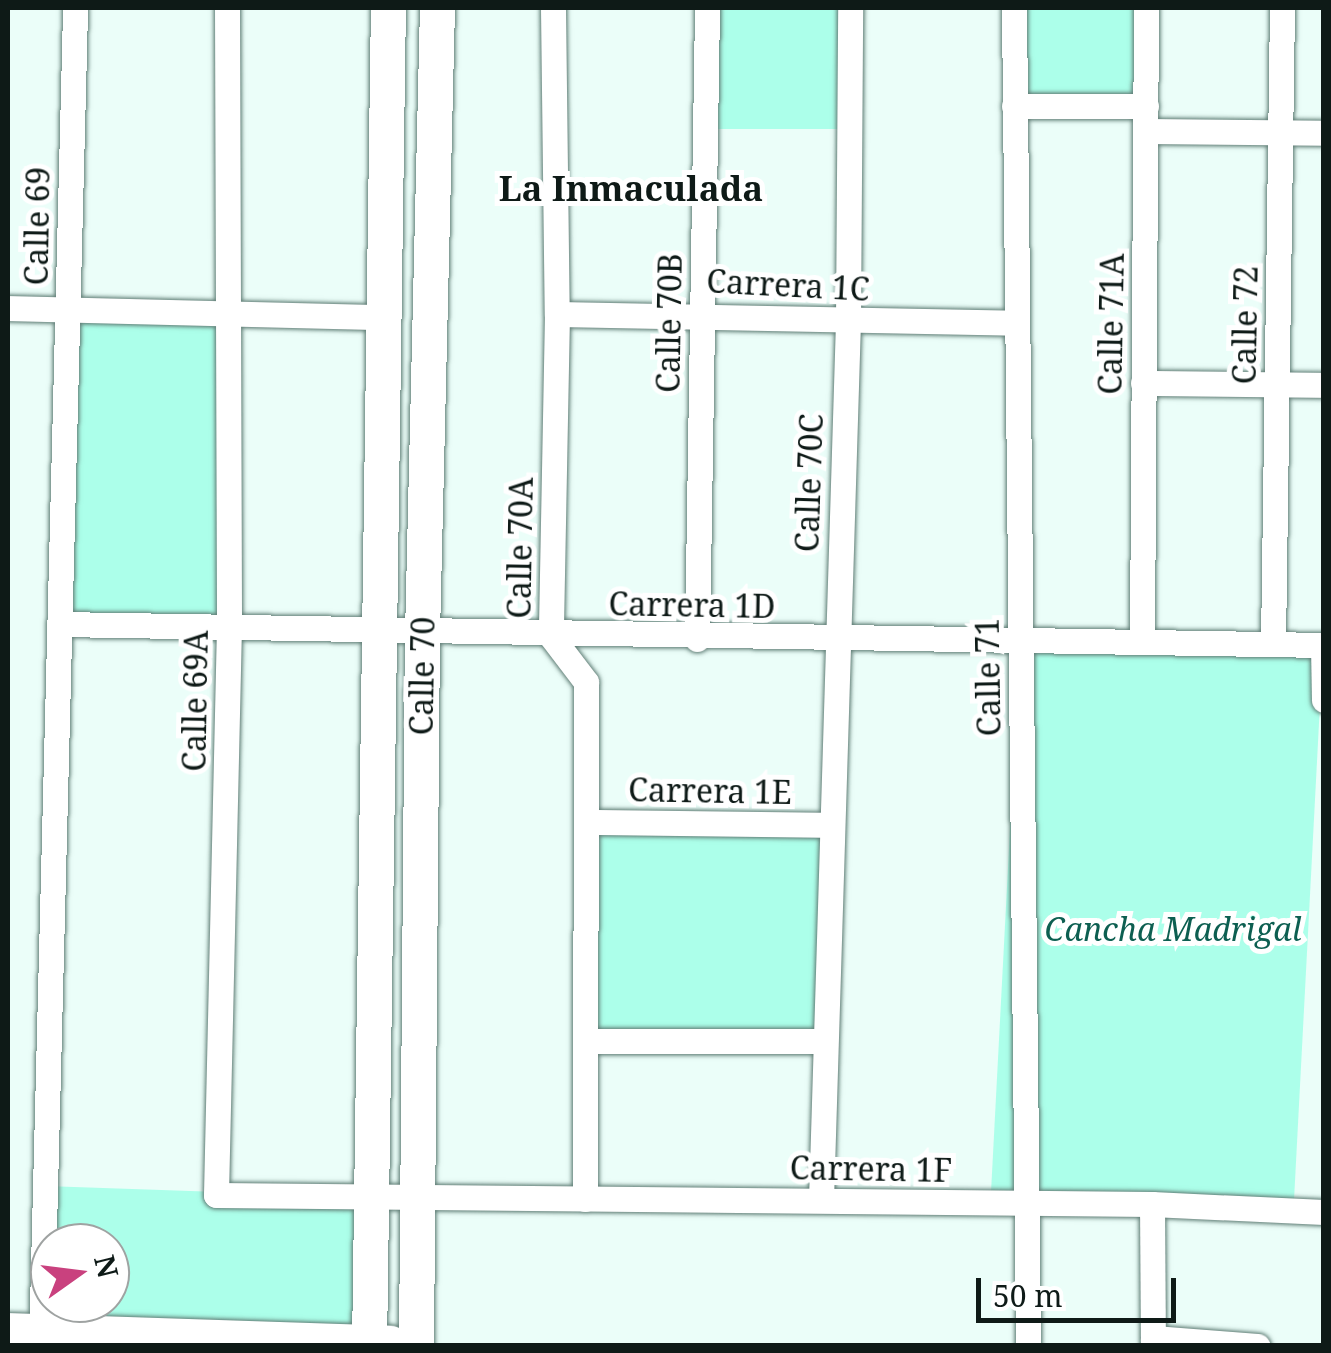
<!DOCTYPE html>
<style>
body{margin:0}
#map{position:relative;width:1331px;height:1353px;overflow:hidden;background:#ebfef9;font-family:"Noto Serif",serif}
div>[style]{position:absolute}
.green>*{inset:0;background:#acffea;transform-origin:0 0}
.roads{filter:drop-shadow(0 0 2px #607e76) drop-shadow(0 0 2px #607e76)}
.street>*{height:25px;margin:-12.5px;padding:0 12.5px;transform-origin:12.5px;border-radius:12.5px;background:#fff}
.secondary>*{height:35px;margin:-17.5px;padding:0 17.5px;transform-origin:17.5px;border-radius:17.5px;background:#fff}
span{translate:-50% -50%;white-space:nowrap;text-align:center;line-height:1.15;-webkit-text-stroke:10px #fff;paint-order:stroke}
.street-label{font-size:32px;color:#0e1a17}
.park-label{font-size:32px;color:#0d5f51;font-style:italic}
.neighbourhood-label{font-size:35px;color:#0e1a17;font-weight:700}
.frame{position:absolute;inset:0;border:10px solid #0e1a17;pointer-events:none}
.north{position:absolute;left:30px;top:1223px;width:100px;height:100px;box-sizing:border-box;background:#fff;border:2px solid #9fa3a2;border-radius:50%;rotate:76deg;font-size:28px;font-weight:700;line-height:40px;text-align:center;color:#0e1a17}
.north::after{content:'';display:block;margin:auto;width:35px;height:45px;background:#c9417e;clip-path:polygon(50% 0,100% 100%,50% 72%,0 100%)}
.scale{position:absolute;left:976px;top:1278px;width:200px;height:45px;box-sizing:border-box;border:5px solid #0e1a17;border-top:0;padding-left:12px;font-size:30px;line-height:35px;white-space:nowrap;color:#0e1a17;-webkit-text-stroke:8px #fff;paint-order:stroke}
</style>
<div id="map">
<div class="green">
<div style="left:707px;top:8px;width:143px;height:121px"></div>
<div style="left:1014px;top:8px;width:132px;height:98px"></div>
<div style="left:67px;top:309px;width:164px;height:315px;rotate:1deg"></div>
<div style="left:1020px;top:639px;width:303px;height:566px;rotate:3deg"></div>
<div style="left:589px;top:822px;width:241px;height:219px;rotate:1deg"></div>
<div style="clip-path:polygon(evenodd,45px 1186px,370px 1197px,369px 1340px,40px 1331px,45px 1186px,50px 1243px,110px 1243px,110px 1303px,50px 1303px,50px 1243px)"></div>
</div>
<div class="roads">
<div class="street">
<div style="left:227px;top:8px;width:618px;rotate:89.81deg"></div>
<div style="left:229px;top:626px;width:569px;rotate:91.31deg"></div>
<div style="left:216px;top:1195px;width:936px;rotate:0.55deg"></div>
<div style="left:1152px;top:1204px;width:172px;rotate:2.7deg"></div>
<div style="left:553px;top:8px;width:306px;rotate:89.3deg"></div>
<div style="left:557px;top:314px;width:322px;rotate:91.1deg"></div>
<div style="left:551px;top:636px;width:58px;rotate:52.7deg"></div>
<div style="left:586px;top:682px;width:517px;rotate:90.11deg"></div>
<div style="left:1014px;top:8px;width:1338px;rotate:89.4deg"></div>
<div style="left:1014px;top:106px;width:132px"></div>
<div style="left:1146px;top:131px;width:178px;rotate:0.6deg"></div>
<div style="left:8px;top:308px;width:374px;rotate:1.4deg"></div>
<div style="left:557px;top:314px;width:460px;rotate:1.1deg"></div>
<div style="left:1143px;top:383px;width:181px;rotate:0.6deg"></div>
<div style="left:59px;top:624px;width:1265px;rotate:0.95deg"></div>
<div style="left:697px;top:639px;width:631px;rotate:-89.09deg"></div>
<div style="left:1142px;top:642px;width:634px;rotate:-89.64deg"></div>
<div style="left:1273px;top:644px;width:636px;rotate:-89.19deg"></div>
<div style="left:1323px;top:645px;width:55px;rotate:89deg"></div>
<div style="left:589px;top:822px;width:241px;rotate:0.7deg"></div>
<div style="left:587px;top:1041px;width:238px"></div>
<div style="left:821px;top:1200px;width:879px;rotate:-88.24deg"></div>
<div style="left:848px;top:321px;width:313px;rotate:-89.6deg"></div>
<div style="left:1152px;top:1204px;width:142px;rotate:89.6deg"></div>
<div style="left:1153px;top:1338px;width:105px;rotate:4.4deg"></div>
<div style="left:41px;top:1346px;width:1338px;rotate:-88.54deg"></div>
</div>
<div class="secondary">
<div style="left:8px;top:1330px;width:382px;rotate:1.9deg"></div>
<div style="left:369px;top:1346px;width:1338px;rotate:-89.19deg"></div>
<div style="left:416px;top:1346px;width:712px;rotate:-89.52deg"></div>
<div style="left:422px;top:634px;width:626px;rotate:-88.63deg"></div>
</div>
</div>
<div class="street-label">
<span style="left:37px;top:226px;rotate:-89deg">Calle 69</span>
<span style="left:788px;top:285px;rotate:3deg">Carrera 1C</span>
<span style="left:669px;top:323px;rotate:-89deg">Calle 70B</span>
<span style="left:1111px;top:324px;rotate:-89deg">Calle 71A</span>
<span style="left:1245px;top:325px;rotate:-89deg">Calle 72</span>
<span style="left:809px;top:483px;rotate:-88deg">Calle 70C</span>
<span style="left:520px;top:548px;rotate:-89deg">Calle 70A</span>
<span style="left:692px;top:605px;rotate:1deg">Carrera 1D</span>
<span style="left:422px;top:676px;rotate:-89deg">Calle 70</span>
<span style="left:988px;top:677px;rotate:-91deg">Calle 71</span>
<span style="left:195px;top:701px;rotate:-89deg">Calle 69A</span>
<span style="left:710px;top:791px;rotate:1deg">Carrera 1E</span>
<span style="left:871px;top:1169px;rotate:1deg">Carrera 1F</span>
</div>
<div class="park-label">
<span style="left:1173px;top:929px">Cancha Madrigal</span>
</div>
<div class="neighbourhood-label">
<span style="left:631px;top:188px">La Inmaculada</span>
</div>
<div class="frame"></div>
<div class="north">N</div>
<div class="scale">50 m</div>
</div>
